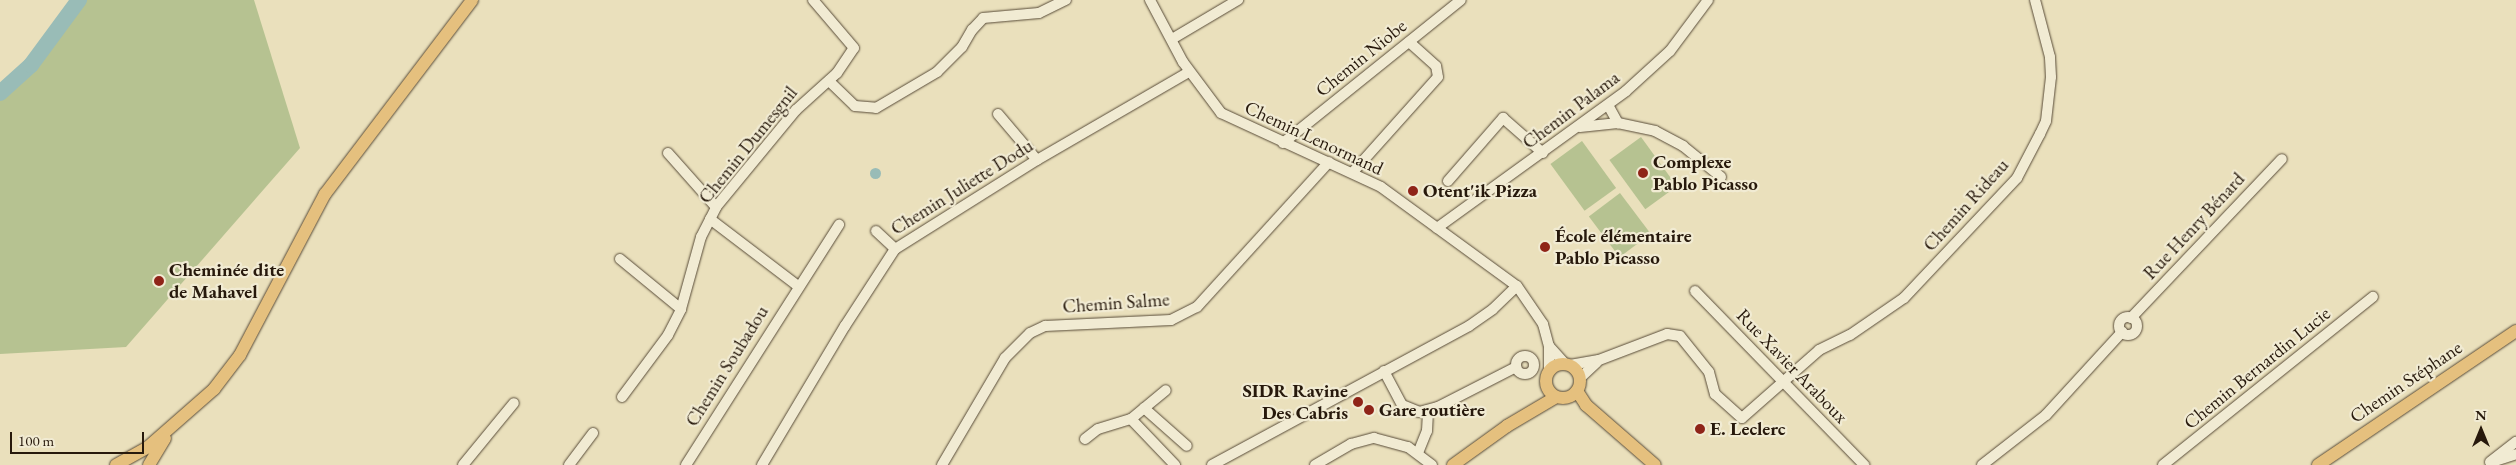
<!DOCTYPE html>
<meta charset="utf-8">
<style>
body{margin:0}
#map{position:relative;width:2516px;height:465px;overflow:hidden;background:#eae0bc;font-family:"EB Garamond",serif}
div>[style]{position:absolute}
.green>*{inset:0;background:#b6c291;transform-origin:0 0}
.water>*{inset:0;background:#99bcb7}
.round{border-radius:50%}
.river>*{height:16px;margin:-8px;padding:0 8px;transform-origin:8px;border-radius:8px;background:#99bcb7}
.roads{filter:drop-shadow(0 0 1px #584b38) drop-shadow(0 0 1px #584b38)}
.minor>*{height:10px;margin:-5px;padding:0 5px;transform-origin:5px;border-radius:5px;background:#f1ebd3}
.minor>.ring{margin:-5px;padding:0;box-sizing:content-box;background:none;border:10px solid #f1ebd3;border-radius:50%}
.major>*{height:12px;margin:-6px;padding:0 6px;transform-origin:6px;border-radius:6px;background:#e5c07e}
.major>.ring{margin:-6px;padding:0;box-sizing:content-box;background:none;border:12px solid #e5c07e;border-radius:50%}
.dots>*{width:14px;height:14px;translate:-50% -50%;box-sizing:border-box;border:2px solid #f1ebd3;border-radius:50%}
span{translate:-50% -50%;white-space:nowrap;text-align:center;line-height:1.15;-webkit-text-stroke:4.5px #f1ebd3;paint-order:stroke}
.street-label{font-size:19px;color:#27190c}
.poi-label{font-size:19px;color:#27190c;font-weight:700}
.left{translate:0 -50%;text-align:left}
.right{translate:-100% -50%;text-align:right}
.north{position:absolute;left:2456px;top:405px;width:50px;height:50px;-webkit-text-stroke:4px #f1ebd3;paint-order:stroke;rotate:0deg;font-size:14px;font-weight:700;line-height:20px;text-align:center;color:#27190c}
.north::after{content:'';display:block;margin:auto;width:18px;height:22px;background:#27190c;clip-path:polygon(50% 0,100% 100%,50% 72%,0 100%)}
.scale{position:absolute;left:10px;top:432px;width:134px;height:22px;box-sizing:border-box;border:2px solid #27190c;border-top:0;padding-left:6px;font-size:15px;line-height:18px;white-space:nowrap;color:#27190c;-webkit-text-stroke:4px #f1ebd3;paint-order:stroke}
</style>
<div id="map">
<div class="green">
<div style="clip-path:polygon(85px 0,254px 0,300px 148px,126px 347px,0 354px,0 88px)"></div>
<div style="left:1641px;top:137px;width:61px;height:39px;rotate:54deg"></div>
<div style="left:1582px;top:141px;width:58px;height:39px;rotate:54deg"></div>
<div style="left:1620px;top:193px;width:51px;height:39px;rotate:53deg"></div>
</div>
<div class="water">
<div class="round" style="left:869.5px;top:167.5px;width:11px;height:11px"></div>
</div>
<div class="river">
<div style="left:0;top:93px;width:42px;rotate:-42.1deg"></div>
<div style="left:31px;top:65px;width:81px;rotate:-53.6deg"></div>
</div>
<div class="roads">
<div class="minor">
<div style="left:1150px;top:0;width:70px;rotate:62deg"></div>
<div style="left:1183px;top:62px;width:64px;rotate:53.3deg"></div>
<div style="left:1221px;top:113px;width:176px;rotate:24.8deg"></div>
<div style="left:1381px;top:187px;width:168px;rotate:36.1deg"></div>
<div style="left:1517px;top:286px;width:46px;rotate:55.6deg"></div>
<div style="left:1543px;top:324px;width:23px;rotate:75deg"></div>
<div style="left:1549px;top:346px;width:25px;rotate:90deg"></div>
<div style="left:1172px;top:39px;width:77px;rotate:-30.6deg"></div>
<div style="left:829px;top:81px;width:36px;rotate:44deg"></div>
<div style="left:855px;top:106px;width:21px;rotate:5deg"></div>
<div style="left:876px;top:108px;width:71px;rotate:-30.5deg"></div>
<div style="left:937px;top:72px;width:35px;rotate:-45deg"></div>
<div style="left:962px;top:47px;width:20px;rotate:-60deg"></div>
<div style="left:972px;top:30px;width:16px;rotate:-47deg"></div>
<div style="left:983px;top:18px;width:56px;rotate:-5.1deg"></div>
<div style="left:1039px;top:13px;width:30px;rotate:-26deg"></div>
<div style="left:1608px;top:105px;width:21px;rotate:61deg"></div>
<div style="left:998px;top:114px;width:60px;rotate:49.7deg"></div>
<div style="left:1580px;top:127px;width:38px;rotate:-6deg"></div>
<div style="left:1618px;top:123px;width:38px;rotate:12deg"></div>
<div style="left:1655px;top:131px;width:32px;rotate:28deg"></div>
<div style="left:1683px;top:146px;width:49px;rotate:39.2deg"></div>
<div style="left:1283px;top:143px;width:228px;rotate:-38.8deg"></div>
<div style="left:668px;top:153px;width:72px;rotate:48.4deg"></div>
<div style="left:1353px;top:172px;width:127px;rotate:-48.2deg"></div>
<div style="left:1438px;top:77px;width:11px;rotate:-100deg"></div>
<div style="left:1436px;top:66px;width:36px;rotate:-138deg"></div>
<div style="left:1448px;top:181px;width:84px;rotate:-48.9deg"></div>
<div style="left:1503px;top:118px;width:53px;rotate:41.2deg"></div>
<div style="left:710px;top:219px;width:111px;rotate:37.3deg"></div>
<div style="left:1437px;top:228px;width:233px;rotate:-35.9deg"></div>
<div style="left:1626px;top:91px;width:59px;rotate:-42.3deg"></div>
<div style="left:1670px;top:51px;width:64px;rotate:-53.3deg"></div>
<div style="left:876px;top:231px;width:26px;rotate:43deg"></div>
<div style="left:620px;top:259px;width:79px;rotate:39.3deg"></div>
<div style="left:1695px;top:291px;width:243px;rotate:45.8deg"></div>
<div class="ring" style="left:2119px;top:317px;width:8px;height:8px"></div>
<div style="left:2131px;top:318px;width:219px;rotate:-46.5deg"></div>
<div style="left:1549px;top:346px;width:24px;rotate:48deg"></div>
<div class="ring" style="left:1516px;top:356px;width:8px;height:8px"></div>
<div style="left:1570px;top:365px;width:29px;rotate:-10deg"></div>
<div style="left:1599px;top:360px;width:73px;rotate:-20.9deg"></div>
<div style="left:1667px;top:334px;width:13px;rotate:9deg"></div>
<div style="left:1680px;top:336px;width:46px;rotate:51.1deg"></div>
<div style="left:1709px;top:372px;width:23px;rotate:75deg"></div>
<div style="left:1715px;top:394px;width:36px;rotate:42deg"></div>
<div style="left:1742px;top:418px;width:103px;rotate:-41.4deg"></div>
<div style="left:1819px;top:350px;width:34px;rotate:-26deg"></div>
<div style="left:1850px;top:335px;width:65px;rotate:-34.4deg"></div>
<div style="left:1904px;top:298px;width:165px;rotate:-46.7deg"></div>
<div style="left:2017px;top:178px;width:50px;rotate:-62.4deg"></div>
<div style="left:2040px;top:134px;width:14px;rotate:-65deg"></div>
<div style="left:2046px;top:121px;width:44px;rotate:-83.5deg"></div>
<div style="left:2051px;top:77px;width:20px;rotate:-93deg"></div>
<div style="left:2050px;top:57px;width:59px;rotate:-104.7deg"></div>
<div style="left:1384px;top:371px;width:38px;rotate:62deg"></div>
<div style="left:1402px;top:405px;width:18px;rotate:22deg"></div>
<div style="left:1419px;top:412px;width:20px;rotate:-15deg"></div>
<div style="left:1438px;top:407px;width:88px;rotate:-27.1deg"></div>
<div style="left:1580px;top:378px;width:23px;rotate:-43deg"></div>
<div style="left:622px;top:397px;width:77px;rotate:-53.4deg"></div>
<div style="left:668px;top:335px;width:29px;rotate:-63deg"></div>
<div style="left:681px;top:309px;width:75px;rotate:-74.5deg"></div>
<div style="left:701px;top:237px;width:34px;rotate:-63deg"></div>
<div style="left:716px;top:207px;width:126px;rotate:-50.5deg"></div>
<div style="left:796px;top:110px;width:55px;rotate:-42.1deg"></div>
<div style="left:837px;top:73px;width:30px;rotate:-56deg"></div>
<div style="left:854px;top:48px;width:63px;rotate:-130.5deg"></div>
<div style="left:1144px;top:408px;width:57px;rotate:41.5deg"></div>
<div style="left:1131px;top:419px;width:64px;rotate:46.3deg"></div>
<div style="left:1085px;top:439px;width:16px;rotate:-38deg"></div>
<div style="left:1098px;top:429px;width:34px;rotate:-17deg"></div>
<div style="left:1131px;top:419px;width:45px;rotate:-39.6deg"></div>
<div style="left:1418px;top:453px;width:24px;rotate:-68deg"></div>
<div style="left:1427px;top:431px;width:20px;rotate:-87deg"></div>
<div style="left:2495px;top:461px;width:22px;rotate:-18deg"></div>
<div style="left:2490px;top:462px;width:33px;rotate:-38deg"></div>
<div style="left:463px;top:465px;width:80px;rotate:-50.6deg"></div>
<div style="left:569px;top:465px;width:40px;rotate:-53deg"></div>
<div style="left:686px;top:465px;width:285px;rotate:-57.5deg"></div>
<div style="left:762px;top:465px;width:162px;rotate:-59.2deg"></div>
<div style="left:845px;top:326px;width:92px;rotate:-57deg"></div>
<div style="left:895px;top:249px;width:168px;rotate:-32.1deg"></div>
<div style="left:1037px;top:160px;width:176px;rotate:-30.1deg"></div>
<div style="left:942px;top:465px;width:124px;rotate:-59.5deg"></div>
<div style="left:1005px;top:358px;width:35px;rotate:-45deg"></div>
<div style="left:1030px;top:333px;width:17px;rotate:-25deg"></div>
<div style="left:1045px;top:326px;width:126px;rotate:-2.7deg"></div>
<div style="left:1171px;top:320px;width:29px;rotate:-27deg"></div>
<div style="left:1197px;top:307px;width:196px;rotate:-47.7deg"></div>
<div style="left:1212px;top:465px;width:292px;rotate:-28.4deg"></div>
<div style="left:1469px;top:326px;width:29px;rotate:-35deg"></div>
<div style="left:1493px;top:309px;width:33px;rotate:-44deg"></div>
<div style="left:1315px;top:465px;width:42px;rotate:-30.3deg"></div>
<div style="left:1351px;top:444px;width:24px;rotate:-15deg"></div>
<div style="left:1374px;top:438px;width:35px;rotate:15deg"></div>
<div style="left:1408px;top:447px;width:30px;rotate:37deg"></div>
<div style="left:1982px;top:465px;width:81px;rotate:-38deg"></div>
<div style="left:2046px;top:415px;width:113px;rotate:-47.5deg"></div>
<div style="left:2163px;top:465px;width:269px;rotate:-38.7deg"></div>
</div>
<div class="major">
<div class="ring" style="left:1546px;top:364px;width:22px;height:22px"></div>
<div style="left:1577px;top:391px;width:17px;rotate:57deg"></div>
<div style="left:1586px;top:405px;width:91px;rotate:41deg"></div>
<div style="left:116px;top:465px;width:37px;rotate:-29deg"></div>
<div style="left:148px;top:447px;width:88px;rotate:-41.3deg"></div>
<div style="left:214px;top:389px;width:43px;rotate:-52.6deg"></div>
<div style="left:240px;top:355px;width:182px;rotate:-62.2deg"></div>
<div style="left:325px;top:194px;width:243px;rotate:-52.8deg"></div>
<div style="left:149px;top:465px;width:31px;rotate:-59deg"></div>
<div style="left:1453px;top:465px;width:67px;rotate:-35.8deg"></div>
<div style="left:1507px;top:426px;width:57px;rotate:-30.6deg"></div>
<div style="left:2318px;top:465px;width:239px;rotate:-34.1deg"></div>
</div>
</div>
<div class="dots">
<div style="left:1643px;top:173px;background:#8f2418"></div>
<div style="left:1413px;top:191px;background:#8f2418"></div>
<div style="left:1545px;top:247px;background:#8f2418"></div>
<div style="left:159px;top:281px;background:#8f2418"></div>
<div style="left:1358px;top:402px;background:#8f2418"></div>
<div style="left:1369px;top:410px;background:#8f2418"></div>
<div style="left:1700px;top:429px;background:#8f2418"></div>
</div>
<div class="street-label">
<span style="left:1361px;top:58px;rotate:-39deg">Chemin Niobe</span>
<span style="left:1571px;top:110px;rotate:-37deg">Chemin Palama</span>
<span style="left:1314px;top:138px;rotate:25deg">Chemin Lenormand</span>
<span style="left:748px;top:145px;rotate:-51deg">Chemin Dumesgnil</span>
<span style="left:962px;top:187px;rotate:-32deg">Chemin Juliette Dodu</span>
<span style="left:1966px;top:205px;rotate:-48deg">Chemin Rideau</span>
<span style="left:2194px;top:226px;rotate:-47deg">Rue Henry Bénard</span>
<span style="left:1116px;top:303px;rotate:-4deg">Chemin Salme</span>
<span style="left:727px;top:366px;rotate:-58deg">Chemin Soubadou</span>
<span style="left:1792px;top:366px;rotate:46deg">Rue Xavier Araboux</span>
<span style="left:2257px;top:368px;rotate:-39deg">Chemin Bernardin Lucie</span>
<span style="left:2406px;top:382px;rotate:-34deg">Chemin Stéphane</span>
</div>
<div class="poi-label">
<span class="left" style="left:1653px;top:173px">Complexe<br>Pablo Picasso</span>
<span class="left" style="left:1423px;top:191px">Otent'ik Pizza</span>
<span class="left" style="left:1555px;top:247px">École élémentaire<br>Pablo Picasso</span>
<span class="left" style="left:169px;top:281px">Cheminée dite<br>de Mahavel</span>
<span class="right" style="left:1348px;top:402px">SIDR Ravine<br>Des Cabris</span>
<span class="left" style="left:1379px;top:410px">Gare routière</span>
<span class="left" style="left:1710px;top:429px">E. Leclerc</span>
</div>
<div class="north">N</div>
<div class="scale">100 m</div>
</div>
